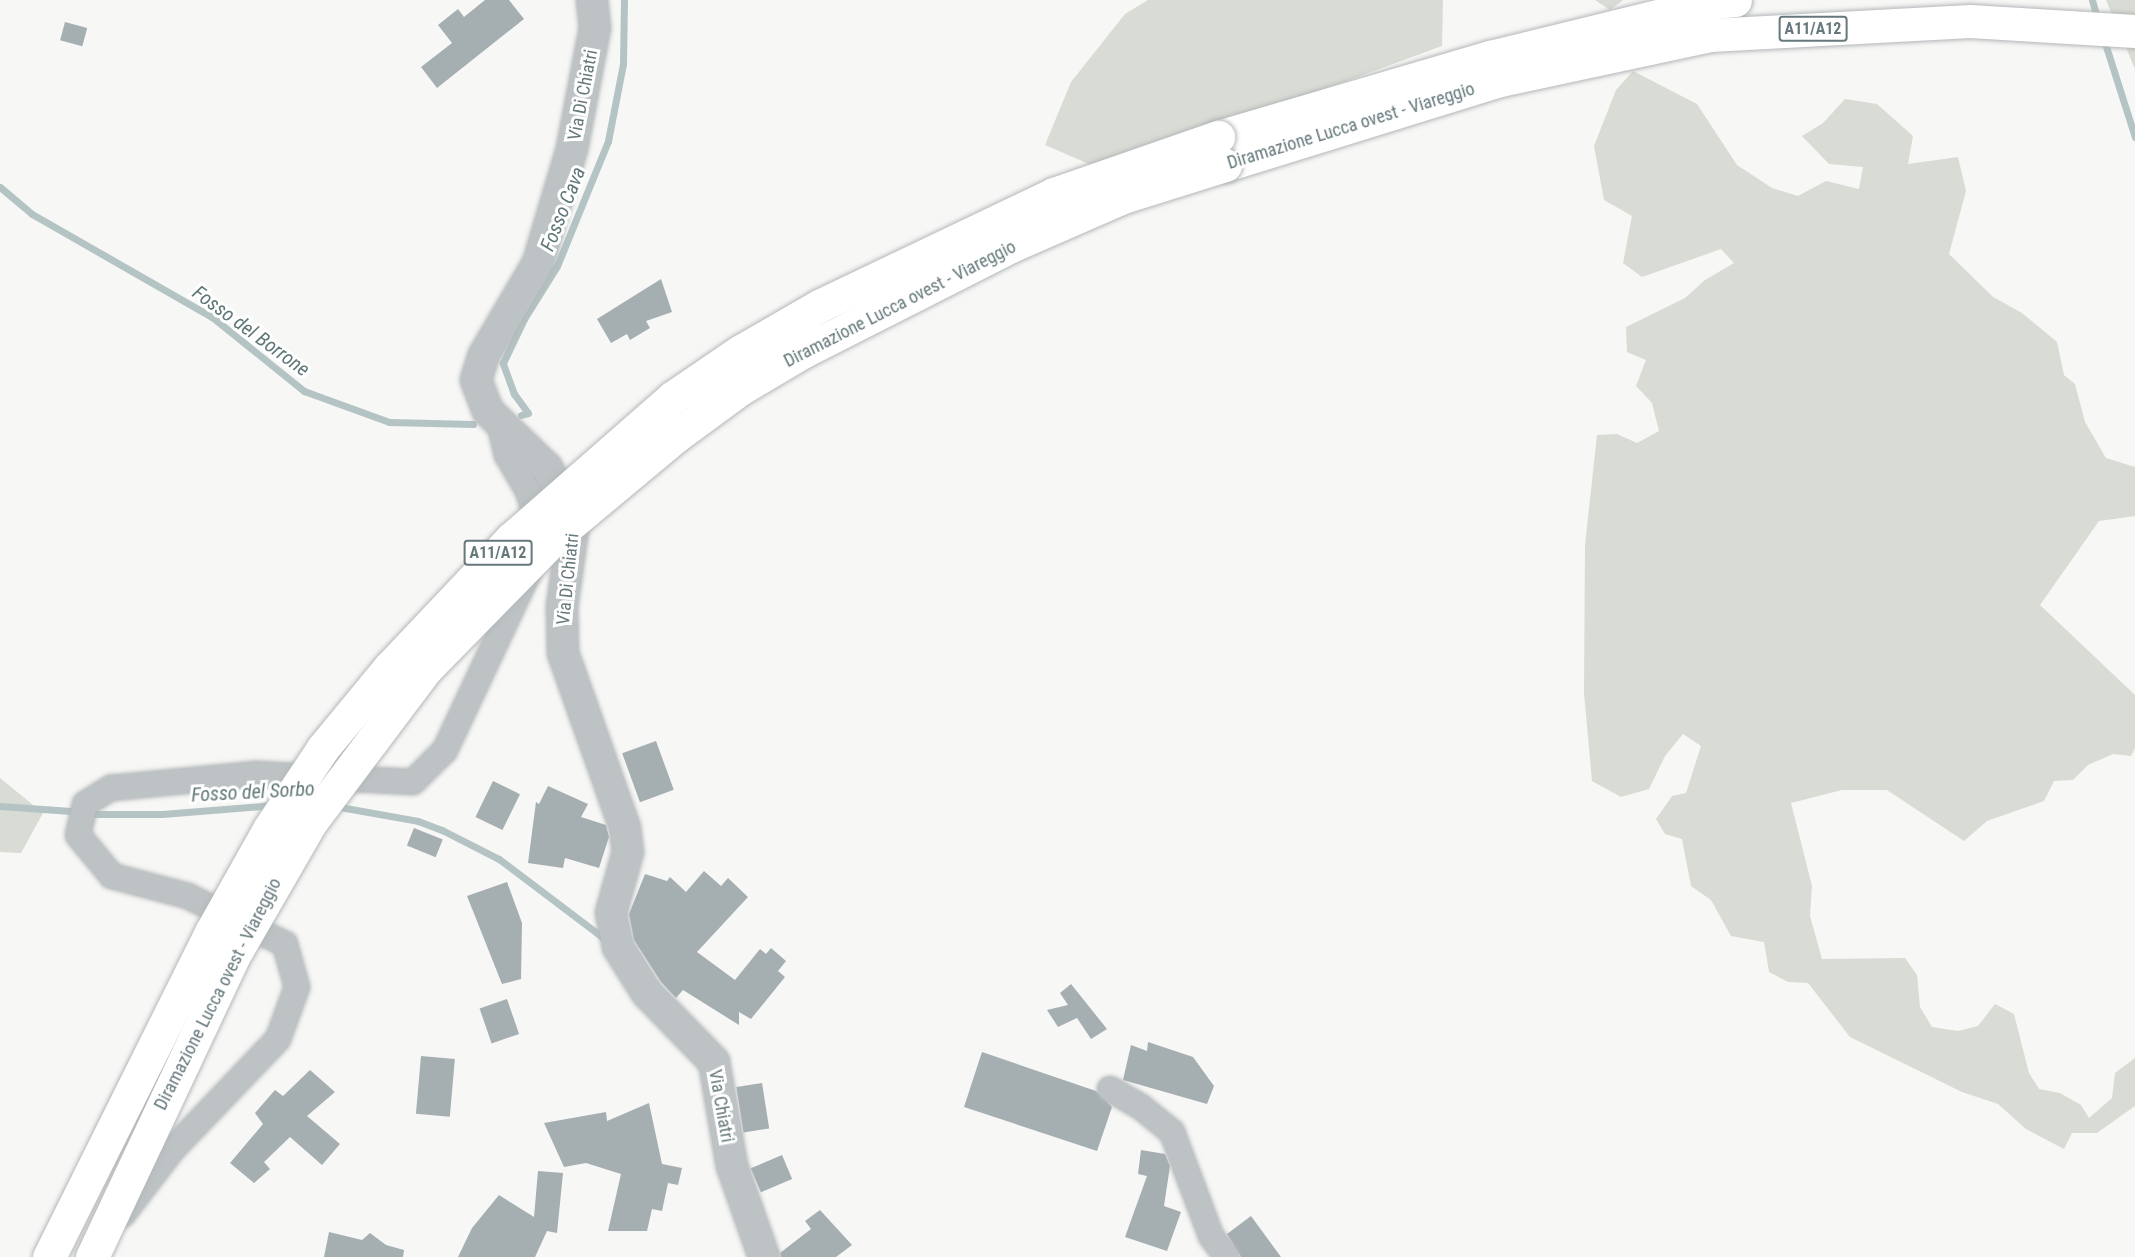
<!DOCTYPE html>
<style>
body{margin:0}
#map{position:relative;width:2135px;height:1257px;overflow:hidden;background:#f7f7f5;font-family:"Roboto Condensed",sans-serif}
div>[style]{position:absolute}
.green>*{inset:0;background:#d8dcd4}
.stream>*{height:7px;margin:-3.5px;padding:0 3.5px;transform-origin:3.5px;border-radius:3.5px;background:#b4c3c3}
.building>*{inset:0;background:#a5aeb1;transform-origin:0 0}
.roads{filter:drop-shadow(0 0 2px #b3b7b9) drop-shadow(0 0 2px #b3b7b9)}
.minor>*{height:24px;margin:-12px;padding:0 12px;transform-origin:12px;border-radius:12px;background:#bdc2c4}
.tertiary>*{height:30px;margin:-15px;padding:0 15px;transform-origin:15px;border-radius:15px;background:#bdc2c4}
.motorway>*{height:33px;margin:-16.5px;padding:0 16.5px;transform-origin:16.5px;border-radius:16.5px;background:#fff}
.bridges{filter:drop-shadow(0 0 2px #b3b7b9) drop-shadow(0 0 2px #b3b7b9)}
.motorway-bridge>*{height:33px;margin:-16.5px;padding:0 16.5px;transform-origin:16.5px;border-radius:16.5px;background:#fff}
span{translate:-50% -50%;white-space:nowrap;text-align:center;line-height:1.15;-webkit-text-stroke:6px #fff;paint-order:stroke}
.shield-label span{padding:2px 4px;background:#fff;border:2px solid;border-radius:4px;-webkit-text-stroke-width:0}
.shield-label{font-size:16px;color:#66787c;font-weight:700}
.street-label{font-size:18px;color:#66787c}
.water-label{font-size:20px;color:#607777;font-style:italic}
</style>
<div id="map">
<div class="green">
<div style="clip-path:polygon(1148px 0,1443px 0,1442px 46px,1103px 170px,1045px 145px,1071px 82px,1125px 14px)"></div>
<div style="clip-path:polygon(1595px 0,1623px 0,1610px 10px)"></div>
<div style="clip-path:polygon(2106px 0,2135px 0,2135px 69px)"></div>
<div style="clip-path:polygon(1633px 71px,1697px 104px,1737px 165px,1772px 188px,1798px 196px,1826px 181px,1859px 189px,1863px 167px,1829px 164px,1802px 136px,1823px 123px,1845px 99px,1877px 104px,1913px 136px,1908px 164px,1958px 157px,1966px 191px,1949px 254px,1993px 297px,2022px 313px,2057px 342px,2064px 375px,2075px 384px,2085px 422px,2106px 458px,2135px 467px,2135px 516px,2099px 521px,2040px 605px,2135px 695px,2135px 748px,2131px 756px,2113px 754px,2088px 765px,2073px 780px,2054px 781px,2044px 801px,1987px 821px,1964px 841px,1887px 790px,1842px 790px,1791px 803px,1812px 886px,1810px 916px,1822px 959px,1905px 958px,1917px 975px,1920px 1007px,1932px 1027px,1958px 1031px,1978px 1026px,1995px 1004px,2014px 1014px,2029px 1073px,2039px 1089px,2060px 1093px,2081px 1105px,2089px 1118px,2112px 1098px,2115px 1073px,2135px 1058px,2135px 1106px,2097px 1133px,2072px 1133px,2064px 1149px,2026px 1129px,1998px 1104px,1962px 1092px,1850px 1037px,1808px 983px,1788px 982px,1769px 972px,1764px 942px,1731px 936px,1711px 900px,1691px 886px,1682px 839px,1665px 834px,1656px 819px,1672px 796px,1686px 793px,1701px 746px,1683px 734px,1665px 756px,1649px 789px,1621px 797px,1592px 781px,1584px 693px,1585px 545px,1597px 435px,1617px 434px,1637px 443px,1659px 431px,1652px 403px,1636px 386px,1646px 360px,1627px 352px,1626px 327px,1685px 298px,1705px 280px,1734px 263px,1721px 249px,1642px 277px,1623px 263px,1632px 216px,1604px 200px,1594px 146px,1616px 90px)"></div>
<div style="clip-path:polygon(0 778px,43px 813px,21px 853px,0 852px)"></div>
</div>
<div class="stream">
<div style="left:2092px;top:0;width:22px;rotate:74deg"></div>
<div style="left:2103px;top:37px;width:105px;rotate:72.3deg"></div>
<div style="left:0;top:187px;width:42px;rotate:40.2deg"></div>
<div style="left:32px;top:214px;width:207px;rotate:29.8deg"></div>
<div style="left:212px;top:317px;width:118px;rotate:38.8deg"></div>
<div style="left:304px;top:391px;width:90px;rotate:20deg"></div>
<div style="left:389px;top:422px;width:84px;rotate:1.4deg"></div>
<div style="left:521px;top:415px;width:7px;rotate:-16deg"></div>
<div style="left:528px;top:413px;width:24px;rotate:-126deg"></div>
<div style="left:514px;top:394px;width:33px;rotate:-110deg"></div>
<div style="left:503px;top:363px;width:49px;rotate:-64.5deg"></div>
<div style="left:524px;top:319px;width:62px;rotate:-58.1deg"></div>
<div style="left:557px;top:266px;width:135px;rotate:-67.8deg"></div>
<div style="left:608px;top:141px;width:78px;rotate:-79deg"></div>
<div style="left:623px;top:64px;width:64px;rotate:-89.1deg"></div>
<div style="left:0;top:806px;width:71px;rotate:4deg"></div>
<div style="left:334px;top:806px;width:85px;rotate:10.1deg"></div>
<div style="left:418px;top:821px;width:26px;rotate:21deg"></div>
<div style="left:442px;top:830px;width:64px;rotate:27deg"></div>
<div style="left:499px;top:859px;width:129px;rotate:37.1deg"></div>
<div style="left:87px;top:814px;width:75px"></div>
<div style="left:162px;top:814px;width:111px;rotate:-4.6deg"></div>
</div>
<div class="building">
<div style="clip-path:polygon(485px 0,509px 0,524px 19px,437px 88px,421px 67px,452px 43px,438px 25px,458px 9px,464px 17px)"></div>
<div style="left:65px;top:22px;width:23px;height:19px;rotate:15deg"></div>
<div style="clip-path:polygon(661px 279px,672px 312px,646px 321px,650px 328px,630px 340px,627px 334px,611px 343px,597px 319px)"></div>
<div style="left:656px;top:741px;width:52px;height:36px;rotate:70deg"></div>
<div style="left:493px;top:781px;width:30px;height:40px;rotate:26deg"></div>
<div style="clip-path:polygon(548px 786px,588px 804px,581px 817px,606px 825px,609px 837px,599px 868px,565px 858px,563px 868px,528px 863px,536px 802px,539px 804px)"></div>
<div style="left:414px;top:828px;width:31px;height:19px;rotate:22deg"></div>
<div style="clip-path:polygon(704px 871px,721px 886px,728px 878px,748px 897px,697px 952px,735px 980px,760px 949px,766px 954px,771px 948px,786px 961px,778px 971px,785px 977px,751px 1019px,739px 1012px,739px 1025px,683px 990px,676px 998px,661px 982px,634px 940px,629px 914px,645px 874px,667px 881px,670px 877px,686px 892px)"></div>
<div style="clip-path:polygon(507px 882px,522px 923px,521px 979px,502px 984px,467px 896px)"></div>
<div style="clip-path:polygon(1071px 984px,1107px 1029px,1091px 1039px,1077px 1018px,1058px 1027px,1047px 1010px,1068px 1005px,1060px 993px)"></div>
<div style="left:507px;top:999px;width:37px;height:29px;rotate:71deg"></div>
<div style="clip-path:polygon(1148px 1042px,1193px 1057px,1214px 1086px,1207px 1104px,1123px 1080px,1131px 1045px,1147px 1051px)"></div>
<div style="clip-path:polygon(982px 1052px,1096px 1091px,1112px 1107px,1097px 1151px,964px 1107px)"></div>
<div style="left:421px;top:1056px;width:34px;height:58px;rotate:5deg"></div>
<div style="clip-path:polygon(310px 1070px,335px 1092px,307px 1116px,340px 1144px,322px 1165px,290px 1137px,264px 1162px,270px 1169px,254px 1183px,230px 1163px,263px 1124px,255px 1113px,275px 1090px,283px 1096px)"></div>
<div style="left:762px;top:1083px;width:46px;height:26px;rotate:81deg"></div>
<div style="clip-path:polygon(649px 1103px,662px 1164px,682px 1168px,678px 1185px,668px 1183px,662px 1211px,652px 1209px,647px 1231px,608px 1231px,621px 1174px,586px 1163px,564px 1167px,544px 1123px,606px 1112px,607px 1121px)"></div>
<div style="clip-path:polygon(1141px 1150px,1165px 1154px,1170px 1166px,1164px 1206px,1181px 1212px,1167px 1251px,1125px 1237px,1147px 1176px,1138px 1174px)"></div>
<div style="left:782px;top:1155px;width:26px;height:34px;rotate:67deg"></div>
<div style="clip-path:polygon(538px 1171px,563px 1173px,557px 1233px,547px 1231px,535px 1257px,458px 1257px,472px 1228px,499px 1195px,534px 1217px)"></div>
<div style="clip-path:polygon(820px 1210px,852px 1245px,836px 1257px,781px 1257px,780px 1253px,811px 1229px,805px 1221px)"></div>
<div style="clip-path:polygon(1251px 1216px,1281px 1257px,1241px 1257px,1227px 1234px)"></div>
<div style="clip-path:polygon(329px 1232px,362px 1240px,370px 1233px,386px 1245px,404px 1250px,403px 1257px,324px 1257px)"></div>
</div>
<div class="roads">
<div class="minor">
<div style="left:499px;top:421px;width:35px;rotate:77deg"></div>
<div style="left:507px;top:455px;width:42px;rotate:59.7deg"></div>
<div style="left:528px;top:491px;width:40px;rotate:72deg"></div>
<div style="left:1110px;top:1089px;width:36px;rotate:30deg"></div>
<div style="left:1141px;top:1107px;width:40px;rotate:39deg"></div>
<div style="left:1172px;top:1132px;width:111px;rotate:69.4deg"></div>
<div style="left:1211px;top:1236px;width:26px;rotate:53deg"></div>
<div style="left:123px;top:1214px;width:81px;rotate:-52.6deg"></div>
<div style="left:172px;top:1150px;width:153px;rotate:-46.3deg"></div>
<div style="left:278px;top:1039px;width:55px;rotate:-69.9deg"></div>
<div style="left:297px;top:987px;width:45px;rotate:-105.6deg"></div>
<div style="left:285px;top:944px;width:108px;rotate:-153.7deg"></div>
<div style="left:188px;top:896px;width:79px;rotate:-165.3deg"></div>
<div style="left:112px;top:876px;width:53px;rotate:-129.7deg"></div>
<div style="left:78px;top:835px;width:32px;rotate:-77deg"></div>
<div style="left:85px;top:804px;width:31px;rotate:-32deg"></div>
<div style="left:111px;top:788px;width:146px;rotate:-5.5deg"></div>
<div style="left:256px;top:774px;width:157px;rotate:2.9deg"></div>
<div style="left:413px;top:782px;width:45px;rotate:-45deg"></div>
<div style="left:445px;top:750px;width:195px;rotate:-64.8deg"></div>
</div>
<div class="tertiary">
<div style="left:592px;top:0;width:28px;rotate:84deg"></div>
<div style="left:595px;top:28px;width:123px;rotate:100.8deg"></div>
<div style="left:572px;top:149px;width:119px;rotate:106.6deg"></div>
<div style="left:538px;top:263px;width:107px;rotate:120.4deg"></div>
<div style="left:484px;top:355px;width:26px;rotate:108deg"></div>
<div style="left:476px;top:380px;width:33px;rotate:69deg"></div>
<div style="left:488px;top:411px;width:82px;rotate:44deg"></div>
<div style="left:547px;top:468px;width:60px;rotate:63.4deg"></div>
<div style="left:574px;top:522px;width:85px;rotate:98.1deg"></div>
<div style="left:562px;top:606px;width:47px;rotate:88.8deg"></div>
<div style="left:563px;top:653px;width:186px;rotate:70.5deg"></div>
<div style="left:625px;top:828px;width:24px;rotate:83deg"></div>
<div style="left:628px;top:852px;width:63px;rotate:105.6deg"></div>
<div style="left:611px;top:913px;width:35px;rotate:78deg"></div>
<div style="left:618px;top:947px;width:54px;rotate:57.8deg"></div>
<div style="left:647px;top:993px;width:96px;rotate:45.8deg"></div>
<div style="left:714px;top:1062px;width:106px;rotate:80.2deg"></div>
<div style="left:732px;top:1166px;width:96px;rotate:70.6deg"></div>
</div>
<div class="motorway">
<div style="left:1218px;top:137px;width:284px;rotate:-16.4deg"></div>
<div style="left:1490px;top:57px;width:231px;rotate:-13.8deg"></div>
<div style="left:1714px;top:2px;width:21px;rotate:-5deg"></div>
<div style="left:1225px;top:165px;width:284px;rotate:-17.2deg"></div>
<div style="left:1496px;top:81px;width:219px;rotate:-12.1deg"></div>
<div style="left:1710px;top:35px;width:260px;rotate:-3.1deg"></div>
<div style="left:1970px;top:21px;width:165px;rotate:3.5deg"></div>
</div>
</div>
<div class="bridges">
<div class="motorway-bridge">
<div style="left:49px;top:1257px;width:363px;rotate:-63.5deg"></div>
<div style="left:211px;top:932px;width:118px;rotate:-60.6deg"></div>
<div style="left:269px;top:829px;width:97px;rotate:-56.3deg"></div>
<div style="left:323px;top:748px;width:104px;rotate:-50.5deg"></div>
<div style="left:389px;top:668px;width:178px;rotate:-46.6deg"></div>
<div style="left:511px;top:539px;width:214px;rotate:-41.2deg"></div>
<div style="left:672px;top:398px;width:83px;rotate:-34.3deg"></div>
<div style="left:741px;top:351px;width:92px;rotate:-29.9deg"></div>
<div style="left:821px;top:305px;width:258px;rotate:-25.5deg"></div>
<div style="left:1054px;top:194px;width:174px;rotate:-19.2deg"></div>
<div style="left:92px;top:1257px;width:331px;rotate:-64.8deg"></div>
<div style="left:233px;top:957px;width:156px;rotate:-60deg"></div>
<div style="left:311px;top:822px;width:191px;rotate:-53.1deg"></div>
<div style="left:426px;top:669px;width:187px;rotate:-45.6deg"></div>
<div style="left:557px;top:535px;width:155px;rotate:-39.8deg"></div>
<div style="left:676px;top:436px;width:79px;rotate:-36.3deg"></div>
<div style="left:740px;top:389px;width:74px;rotate:-30.7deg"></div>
<div style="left:804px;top:351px;width:232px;rotate:-26.9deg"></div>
<div style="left:1011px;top:246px;width:122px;rotate:-23.6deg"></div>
<div style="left:1123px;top:197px;width:107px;rotate:-17.4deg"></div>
</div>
</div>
<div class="shield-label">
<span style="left:1813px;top:29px">A11/A12</span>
<span style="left:498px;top:553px">A11/A12</span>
</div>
<div class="street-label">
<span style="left:583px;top:95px;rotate:-79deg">Via Di Chiatri</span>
<span style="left:1351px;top:126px;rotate:-17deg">Diramazione Lucca ovest - Viareggio</span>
<span style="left:900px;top:304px;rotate:-27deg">Diramazione Lucca ovest - Viareggio</span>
<span style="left:568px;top:579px;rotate:-84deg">Via Di Chiatri</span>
<span style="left:218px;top:994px;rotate:-63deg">Diramazione Lucca ovest - Viareggio</span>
<span style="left:721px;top:1106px;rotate:80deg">Via Chiatri</span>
</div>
<div class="water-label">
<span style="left:563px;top:209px;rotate:-68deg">Fosso Cava</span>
<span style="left:251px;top:331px;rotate:36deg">Fosso del Borrone</span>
<span style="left:253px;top:792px;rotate:-3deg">Fosso del Sorbo</span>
</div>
</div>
